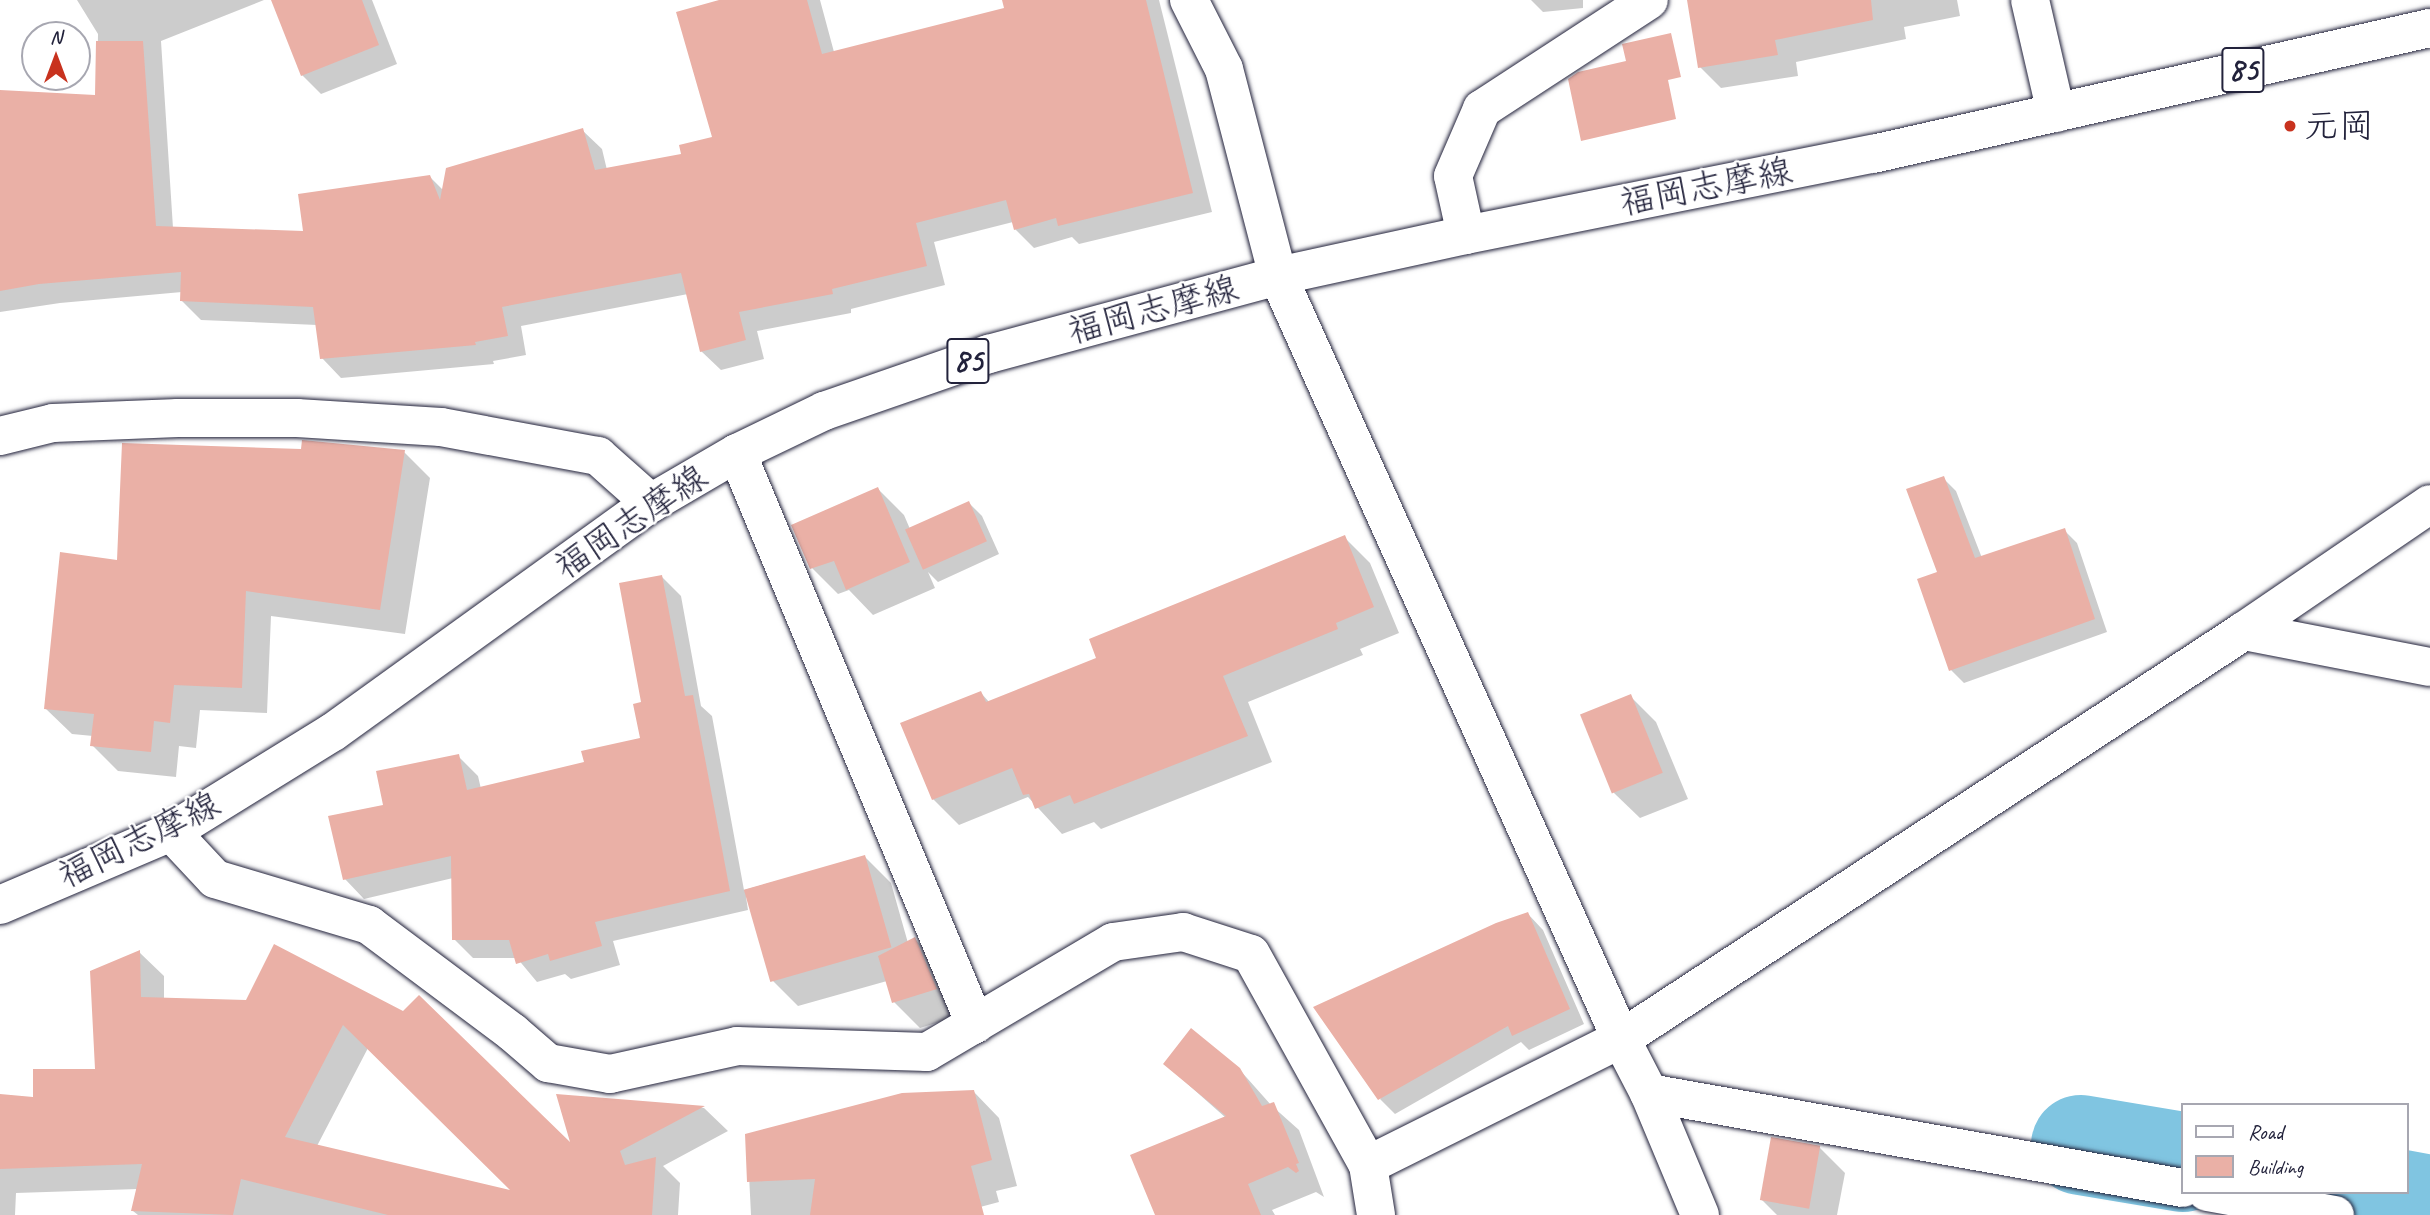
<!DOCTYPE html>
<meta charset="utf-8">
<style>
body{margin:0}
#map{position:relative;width:2430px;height:1215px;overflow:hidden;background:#fff;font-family:Caveat,"Klee One",sans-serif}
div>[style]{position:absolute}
.shadow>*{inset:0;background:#0003}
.river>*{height:100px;margin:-50px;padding:0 50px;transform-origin:50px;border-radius:50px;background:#80c5e1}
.building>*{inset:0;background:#eab0a6;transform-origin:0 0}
.roads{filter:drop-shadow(0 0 2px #22223b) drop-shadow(0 0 2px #22223b)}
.minor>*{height:38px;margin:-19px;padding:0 19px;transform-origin:19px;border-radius:19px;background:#fff}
.major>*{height:38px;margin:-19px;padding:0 19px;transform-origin:19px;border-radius:19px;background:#fff}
.dots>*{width:19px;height:19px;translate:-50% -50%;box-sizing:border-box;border:4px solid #fff;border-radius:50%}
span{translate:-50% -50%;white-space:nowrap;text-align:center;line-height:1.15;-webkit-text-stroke:5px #fff;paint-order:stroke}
.shield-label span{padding:2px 5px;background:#fff;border:2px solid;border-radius:5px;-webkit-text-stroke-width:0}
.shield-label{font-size:33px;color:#22223b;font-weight:700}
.poi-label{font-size:35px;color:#22223b}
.left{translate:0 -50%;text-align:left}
.street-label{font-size:35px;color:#22223b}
.legend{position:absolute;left:2181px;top:1103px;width:228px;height:91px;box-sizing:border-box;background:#fff;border:2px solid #a7a7b1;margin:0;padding:9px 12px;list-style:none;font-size:21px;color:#22223b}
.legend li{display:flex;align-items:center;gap:14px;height:35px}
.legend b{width:35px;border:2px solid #a7a7b1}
.north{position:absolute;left:21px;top:21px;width:70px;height:70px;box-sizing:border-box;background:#fff;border:2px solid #a7a7b1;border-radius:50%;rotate:0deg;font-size:19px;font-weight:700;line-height:28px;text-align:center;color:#22223b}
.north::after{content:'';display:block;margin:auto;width:24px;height:32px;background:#c8321e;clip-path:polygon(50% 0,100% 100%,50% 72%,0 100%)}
</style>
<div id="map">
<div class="shadow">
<div style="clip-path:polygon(77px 0,264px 0,161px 41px,173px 228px,305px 233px,430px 177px,444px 191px,582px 130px,602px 149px,607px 170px,683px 155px,714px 138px,726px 0,820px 0,834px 52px,1006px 10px,1004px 0,1159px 0,1212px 212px,1079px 244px,1072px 237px,1034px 248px,1015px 229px,1013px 222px,934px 242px,945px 285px,851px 309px,851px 313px,757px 331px,764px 359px,721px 370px,701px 351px,688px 294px,521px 326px,526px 355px,493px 361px,494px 364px,341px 378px,322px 358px,317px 325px,201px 320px,181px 300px,182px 292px,60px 303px,0 312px,0 92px,97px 97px,98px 34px)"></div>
<div style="clip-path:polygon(273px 0,372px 0,397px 64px,321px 94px,302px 75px)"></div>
<div style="clip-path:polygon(1531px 0,1583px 0,1583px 8px,1543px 12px)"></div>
<div style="clip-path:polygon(1699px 0,1957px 0,1960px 16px,1904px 27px,1906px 39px,1796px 62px,1798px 76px,1721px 88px,1700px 67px)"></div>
<div style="clip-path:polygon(404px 452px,430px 478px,405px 634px,271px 616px,267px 713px,200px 710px,196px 748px,179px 746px,176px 777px,118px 771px,92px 745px,93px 736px,72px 734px,46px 709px,119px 562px)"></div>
<div style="clip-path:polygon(1943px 478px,1956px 491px,1982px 558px,2064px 530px,2077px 543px,2107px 632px,1964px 683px,1951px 670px,1939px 573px)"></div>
<div style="clip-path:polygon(878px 489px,904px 515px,910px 529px,969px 503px,982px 516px,999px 554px,938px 582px,928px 572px,935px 588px,873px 615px,849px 590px,838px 594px,812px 568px)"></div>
<div style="clip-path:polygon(1344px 537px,1370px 563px,1399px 633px,1360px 649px,1363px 655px,1248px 702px,1272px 762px,1101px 829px,1094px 822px,1062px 834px,1028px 797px,959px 825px,933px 799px,981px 693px,990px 703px,1099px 659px)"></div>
<div style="clip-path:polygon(662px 577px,681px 596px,701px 706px,712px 716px,744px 890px,865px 857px,891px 883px,908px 943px,915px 939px,940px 965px,962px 1015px,920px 1028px,894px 1002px,887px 981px,798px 1006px,772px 980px,748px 896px,746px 897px,748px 910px,613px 941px,620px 965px,571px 979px,565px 974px,537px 982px,517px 958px,473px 958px,454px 939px,453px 878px,364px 899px,345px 879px,385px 806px,458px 756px,478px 776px,481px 789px,586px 764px,642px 739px,643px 703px)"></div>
<div style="clip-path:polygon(1630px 696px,1656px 722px,1688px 799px,1640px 818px,1614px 793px)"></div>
<div style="clip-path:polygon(1528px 914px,1543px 930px,1584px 1024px,1529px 1050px,1521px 1042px,1395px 1114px,1380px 1099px)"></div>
<div style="clip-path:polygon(evenodd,275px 947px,574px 1148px,558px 1096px,704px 1108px,728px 1131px,663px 1166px,680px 1183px,678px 1215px,138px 1215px,133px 1211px,138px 1189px,16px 1193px,15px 1215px,0 1215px,0 1096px,35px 1099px,96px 1070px,139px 952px,164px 976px,164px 999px,247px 1002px,275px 947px,368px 1048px,515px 1193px,317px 1146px,368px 1048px)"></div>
<div style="clip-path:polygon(1165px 1064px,1239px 1069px,1271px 1105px,1299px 1130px,1324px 1197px,1316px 1192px,1272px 1210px,1275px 1215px,1156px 1215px,1226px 1118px)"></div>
<div style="clip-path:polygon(973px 1091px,999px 1118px,1017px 1186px,996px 1191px,999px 1202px,950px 1215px,751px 1215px,747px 1135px)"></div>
<div style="clip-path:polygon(1819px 1147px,1845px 1173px,1837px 1215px,1777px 1215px,1762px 1200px)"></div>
</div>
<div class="river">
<div style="left:2081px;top:1145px;width:103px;rotate:9.5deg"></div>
<div style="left:2359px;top:1192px;width:72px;rotate:10.4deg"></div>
</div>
<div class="building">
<div style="clip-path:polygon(271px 0,362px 0,379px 45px,301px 76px)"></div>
<div style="clip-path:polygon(719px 0,807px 0,822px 54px,1004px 8px,1002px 0,1146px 0,1193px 193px,1058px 226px,1056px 218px,1014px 230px,1006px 200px,916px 223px,927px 266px,832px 289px,833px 294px,739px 312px,746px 340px,700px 352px,681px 273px,502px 307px,508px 336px,475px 342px,476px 345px,320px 359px,313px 307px,180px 301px,181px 272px,39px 284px,0 291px,0 90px,95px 95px,96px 41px,143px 41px,156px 226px,303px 231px,298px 194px,430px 175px,440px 200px,446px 168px,583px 128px,595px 170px,681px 154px,679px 145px,712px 137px,676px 12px)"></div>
<div style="clip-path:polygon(1687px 0,1871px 0,1873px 20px,1775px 40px,1778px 55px,1698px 68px)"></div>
<div style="clip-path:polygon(1671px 33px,1681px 77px,1668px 80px,1676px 119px,1581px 141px,1568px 79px,1578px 72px,1626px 61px,1622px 44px)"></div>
<div style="clip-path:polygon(302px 440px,405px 450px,380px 610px,246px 591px,242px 688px,174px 685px,170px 723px,154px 721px,151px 752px,90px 746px,94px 714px,44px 709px,60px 552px,117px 560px,122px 443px,301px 449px)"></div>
<div style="clip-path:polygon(1944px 476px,1975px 558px,2065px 528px,2095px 619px,1949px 671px,1917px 579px,1937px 572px,1906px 489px)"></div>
<div style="clip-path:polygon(878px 487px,910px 562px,846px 590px,834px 561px,810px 569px,791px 525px)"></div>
<div style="left:969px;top:501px;width:44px;height:70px;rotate:66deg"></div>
<div style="clip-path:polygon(1345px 535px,1374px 607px,1336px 623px,1338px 629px,1223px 676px,1248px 736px,1074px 804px,1070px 795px,1035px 809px,1029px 794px,1023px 795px,1012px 768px,932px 800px,900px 723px,981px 691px,986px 702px,1096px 658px,1089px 639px)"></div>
<div style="clip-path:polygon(662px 575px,685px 696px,693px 695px,730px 891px,595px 922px,602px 946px,550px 961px,548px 954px,516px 964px,509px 940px,452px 940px,451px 856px,343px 880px,328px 816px,383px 805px,376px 771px,459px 754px,467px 790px,584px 762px,581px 751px,640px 738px,633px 704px,641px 702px,619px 583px)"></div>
<div style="left:1631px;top:694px;width:85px;height:55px;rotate:68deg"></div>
<div style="left:865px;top:855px;width:96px;height:126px;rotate:74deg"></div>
<div style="clip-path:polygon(1528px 912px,1570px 1009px,1512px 1036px,1508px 1026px,1378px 1100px,1313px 1007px,1496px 923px)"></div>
<div style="clip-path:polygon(915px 937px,937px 989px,892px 1003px,878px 956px)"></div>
<div style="clip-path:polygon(evenodd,274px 944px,403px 1011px,419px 995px,570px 1142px,556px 1094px,705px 1106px,620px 1151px,625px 1165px,656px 1157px,652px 1215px,388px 1215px,241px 1179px,233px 1215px,131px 1211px,142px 1164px,0 1169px,0 1094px,33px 1097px,33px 1069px,95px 1069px,90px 971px,140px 950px,141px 997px,246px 1000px,274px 944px,343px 1025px,510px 1190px,285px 1137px,343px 1025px)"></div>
<div style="clip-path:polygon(1191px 1028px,1240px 1068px,1262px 1106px,1274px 1102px,1299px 1163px,1296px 1164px,1299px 1171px,1296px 1173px,1288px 1167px,1248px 1184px,1261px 1215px,1155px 1215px,1130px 1155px,1226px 1116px,1163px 1064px)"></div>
<div style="clip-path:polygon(974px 1090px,992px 1160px,971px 1166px,984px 1215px,810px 1215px,815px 1179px,747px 1182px,745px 1134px,902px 1093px)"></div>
<div style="left:1771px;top:1137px;width:50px;height:64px;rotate:10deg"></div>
</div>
<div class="roads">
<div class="minor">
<div style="left:1189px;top:0;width:77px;rotate:63.1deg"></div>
<div style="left:1224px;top:69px;width:214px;rotate:75.4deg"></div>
<div style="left:1278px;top:276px;width:837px;rotate:65.79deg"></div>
<div style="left:1621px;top:1039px;width:61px;rotate:62.6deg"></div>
<div style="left:1649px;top:1093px;width:132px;rotate:67.3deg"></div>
<div style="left:2030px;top:0;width:116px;rotate:77deg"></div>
<div style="left:1466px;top:235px;width:60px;rotate:-102.4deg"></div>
<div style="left:1453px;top:176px;width:73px;rotate:-66.6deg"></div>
<div style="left:1482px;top:109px;width:199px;rotate:-33.1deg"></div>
<div style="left:0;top:436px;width:55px;rotate:-13.8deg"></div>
<div style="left:53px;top:423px;width:125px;rotate:-2.3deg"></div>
<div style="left:178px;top:418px;width:119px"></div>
<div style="left:297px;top:418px;width:144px;rotate:3.6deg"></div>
<div style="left:441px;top:427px;width:160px;rotate:10.5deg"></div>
<div style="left:598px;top:456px;width:71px;rotate:41.6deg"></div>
<div style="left:737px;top:453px;width:619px;rotate:67.37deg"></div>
<div style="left:2244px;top:631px;width:189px;rotate:11deg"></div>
<div style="left:171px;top:832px;width:64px;rotate:46.9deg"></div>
<div style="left:215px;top:879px;width:161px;rotate:16.6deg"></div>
<div style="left:369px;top:925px;width:179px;rotate:36.8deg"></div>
<div style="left:512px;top:1032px;width:48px;rotate:40.7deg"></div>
<div style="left:548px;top:1063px;width:63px;rotate:10.1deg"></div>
<div style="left:610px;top:1074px;width:130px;rotate:-12.4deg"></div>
<div style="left:737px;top:1046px;width:190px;rotate:1.8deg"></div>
<div style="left:927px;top:1052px;width:216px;rotate:-30.6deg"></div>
<div style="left:1113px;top:942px;width:71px;rotate:-8.1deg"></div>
<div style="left:1183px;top:932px;width:71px;rotate:17.9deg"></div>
<div style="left:1251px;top:954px;width:241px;rotate:61deg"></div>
<div style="left:1368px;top:1165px;width:51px;rotate:80.9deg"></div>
<div style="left:1649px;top:1093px;width:542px;rotate:10.09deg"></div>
<div style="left:1368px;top:1165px;width:283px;rotate:-26.5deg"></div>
<div style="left:1621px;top:1039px;width:745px;rotate:-33.22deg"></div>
<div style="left:2244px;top:631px;width:225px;rotate:-34.3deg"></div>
<div style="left:2207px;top:1192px;width:130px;rotate:10.2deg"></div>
</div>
<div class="major">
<div style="left:0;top:905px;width:186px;rotate:-23.1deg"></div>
<div style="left:171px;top:832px;width:190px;rotate:-31.7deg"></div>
<div style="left:333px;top:732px;width:392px;rotate:-35.8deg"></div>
<div style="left:651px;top:503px;width:99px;rotate:-30.2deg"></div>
<div style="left:737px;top:453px;width:97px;rotate:-25.8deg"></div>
<div style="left:824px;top:411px;width:175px;rotate:-19.1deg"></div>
<div style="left:989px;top:354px;width:299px;rotate:-15.1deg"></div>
<div style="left:1278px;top:276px;width:192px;rotate:-12.3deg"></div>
<div style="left:1466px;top:235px;width:415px;rotate:-11.3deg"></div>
<div style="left:1873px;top:154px;width:571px;rotate:-12.75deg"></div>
</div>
</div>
<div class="dots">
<div style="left:2290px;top:126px;background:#c8321e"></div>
</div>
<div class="shield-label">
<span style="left:2243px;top:70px">85</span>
<span style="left:968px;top:361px">85</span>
</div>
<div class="poi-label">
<span class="left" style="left:2304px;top:126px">元岡</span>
</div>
<div class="street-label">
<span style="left:1706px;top:187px;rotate:-11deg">福岡志摩線</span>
<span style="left:1153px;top:310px;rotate:-15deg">福岡志摩線</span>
<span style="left:631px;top:522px;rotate:-34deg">福岡志摩線</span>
<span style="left:139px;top:840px;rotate:-26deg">福岡志摩線</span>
</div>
<ul class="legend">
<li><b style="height:9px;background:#fff"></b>Road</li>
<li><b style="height:19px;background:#eab0a6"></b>Building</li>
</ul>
<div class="north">N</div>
</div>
